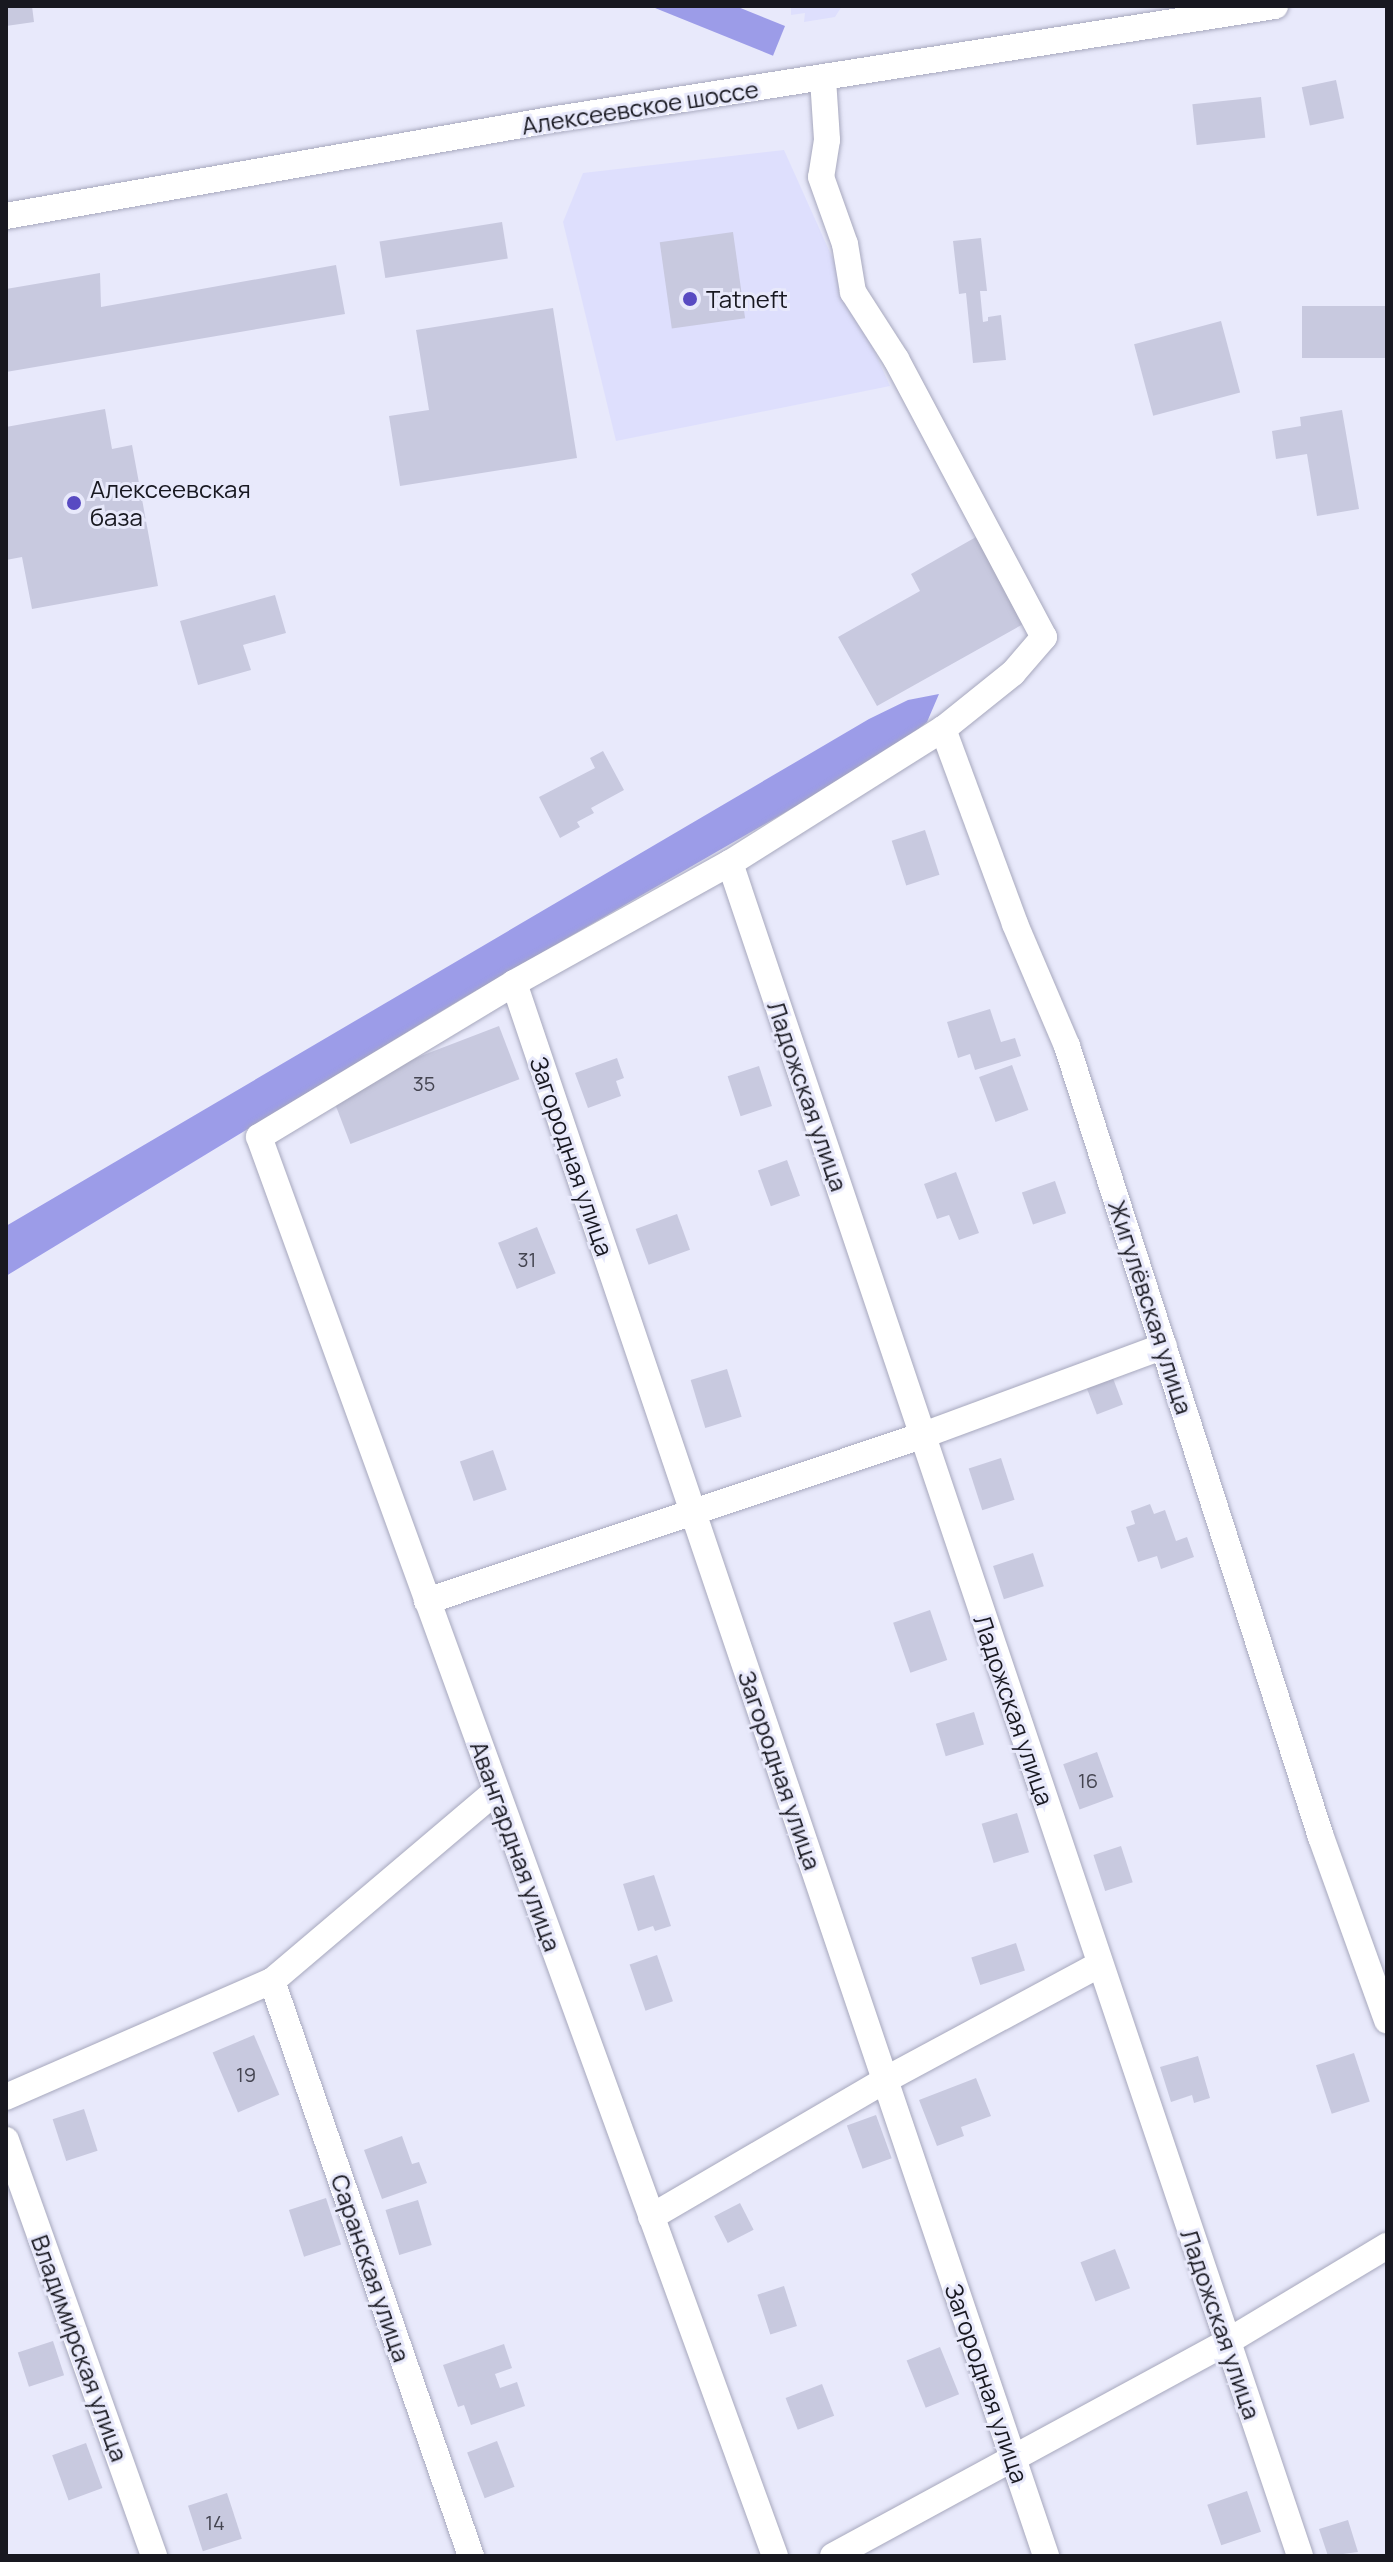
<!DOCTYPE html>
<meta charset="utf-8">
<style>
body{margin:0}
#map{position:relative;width:1393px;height:2562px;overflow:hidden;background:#e8e9fb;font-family:Manrope,sans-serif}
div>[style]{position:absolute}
.built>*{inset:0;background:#dedffd}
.forest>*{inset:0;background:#9c9ce8;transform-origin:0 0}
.building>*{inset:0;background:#c8c9df;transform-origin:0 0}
.roads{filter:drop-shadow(0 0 2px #a7a8bd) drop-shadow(0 0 2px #a7a8bd)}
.minor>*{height:26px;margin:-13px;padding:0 13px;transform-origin:13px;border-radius:13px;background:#fff}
.dots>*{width:22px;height:22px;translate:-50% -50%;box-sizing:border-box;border:4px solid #e8e9fb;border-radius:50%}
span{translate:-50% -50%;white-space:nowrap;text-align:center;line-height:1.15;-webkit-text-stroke:6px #e8e9fb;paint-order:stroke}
.number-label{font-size:20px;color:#444450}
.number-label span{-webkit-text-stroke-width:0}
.street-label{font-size:24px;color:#181820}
.poi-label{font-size:24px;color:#181820}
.left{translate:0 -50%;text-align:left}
.frame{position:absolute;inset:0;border:8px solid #181820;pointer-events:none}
</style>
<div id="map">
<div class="built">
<div style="clip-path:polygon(791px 6px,842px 6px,835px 17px,804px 22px,805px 13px,791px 15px)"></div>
<div style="clip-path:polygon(784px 150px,890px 386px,616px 441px,563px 222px,583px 173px)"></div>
</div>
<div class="forest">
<div style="left:785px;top:26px;width:32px;height:789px;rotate:112deg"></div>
<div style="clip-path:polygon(939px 694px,927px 722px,893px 750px,460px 1000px,6px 1276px,6px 1226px,869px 719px,908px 700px)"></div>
</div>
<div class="building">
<div style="clip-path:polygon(6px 6px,32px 6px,34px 22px,6px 26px)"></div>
<div style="left:1336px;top:80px;width:39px;height:35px;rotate:78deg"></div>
<div style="left:1261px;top:97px;width:41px;height:69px;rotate:84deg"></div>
<div style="left:502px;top:222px;width:37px;height:124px;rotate:81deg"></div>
<div style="left:733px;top:232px;width:87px;height:74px;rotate:82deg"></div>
<div style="clip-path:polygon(981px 238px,987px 291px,980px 291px,983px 322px,988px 321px,988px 317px,1001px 315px,1006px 360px,973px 363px,966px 293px,959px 294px,953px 241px)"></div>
<div style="clip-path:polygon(336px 265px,345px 314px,6px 372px,6px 289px,100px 273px,101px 307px)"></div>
<div style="left:1387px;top:306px;width:52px;height:85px;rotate:90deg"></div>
<div style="clip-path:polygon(553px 308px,577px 458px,400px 486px,389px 416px,429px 410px,416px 330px)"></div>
<div style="left:1221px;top:321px;width:74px;height:90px;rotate:75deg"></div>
<div style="clip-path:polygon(105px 409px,112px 449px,132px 445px,158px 586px,32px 609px,22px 557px,6px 560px,6px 427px)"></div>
<div style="clip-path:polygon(1342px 410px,1359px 509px,1317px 516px,1307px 454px,1276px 459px,1272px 431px,1301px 426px,1300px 417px)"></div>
<div style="clip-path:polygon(976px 537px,1025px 623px,877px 706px,838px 637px,920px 591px,911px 574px)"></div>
<div style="clip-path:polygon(275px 595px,286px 633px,243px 645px,251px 670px,198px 685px,180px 621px)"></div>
<div style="clip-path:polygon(603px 751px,624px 790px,591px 808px,594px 813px,577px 822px,580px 827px,560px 838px,539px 797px,595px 768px,590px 758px)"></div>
<div style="left:925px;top:830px;width:47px;height:35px;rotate:72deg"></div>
<div style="clip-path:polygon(990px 1009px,1001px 1042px,1015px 1038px,1021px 1056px,975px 1070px,970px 1054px,958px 1058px,947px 1022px)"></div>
<div style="left:499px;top:1026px;width:57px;height:181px;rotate:69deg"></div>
<div style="clip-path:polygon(617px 1058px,624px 1078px,616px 1081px,621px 1096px,588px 1108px,575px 1073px)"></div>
<div style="left:1012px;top:1065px;width:48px;height:35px;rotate:70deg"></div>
<div style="left:759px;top:1066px;width:42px;height:33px;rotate:72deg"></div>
<div style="left:787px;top:1160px;width:38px;height:31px;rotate:70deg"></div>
<div style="clip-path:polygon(956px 1172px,979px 1233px,959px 1240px,949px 1215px,937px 1219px,924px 1184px)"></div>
<div style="left:1055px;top:1181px;width:34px;height:35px;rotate:71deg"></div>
<div style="left:677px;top:1214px;width:38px;height:44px;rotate:70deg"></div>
<div style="left:537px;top:1227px;width:50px;height:42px;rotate:68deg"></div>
<div style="left:1109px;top:1368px;width:39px;height:28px;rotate:69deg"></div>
<div style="left:727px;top:1369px;width:50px;height:38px;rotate:73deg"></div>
<div style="left:493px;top:1450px;width:42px;height:35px;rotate:71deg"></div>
<div style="left:1001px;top:1458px;width:44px;height:34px;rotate:72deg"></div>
<div style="clip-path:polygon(1150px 1504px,1154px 1514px,1165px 1510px,1176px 1541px,1187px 1537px,1194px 1557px,1161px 1569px,1157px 1556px,1138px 1562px,1126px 1527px,1135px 1524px,1131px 1511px)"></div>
<div style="left:1033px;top:1553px;width:35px;height:42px;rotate:72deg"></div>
<div style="left:930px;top:1610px;width:53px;height:39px;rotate:71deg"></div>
<div style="left:974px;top:1712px;width:34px;height:40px;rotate:73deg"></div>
<div style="left:1097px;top:1752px;width:48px;height:36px;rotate:70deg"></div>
<div style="left:1017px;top:1813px;width:41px;height:37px;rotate:73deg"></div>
<div style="left:1121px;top:1846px;width:38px;height:29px;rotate:72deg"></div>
<div style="clip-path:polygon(654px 1875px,671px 1926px,655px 1931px,653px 1926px,638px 1931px,623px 1884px)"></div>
<div style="left:1016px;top:1943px;width:29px;height:47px;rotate:72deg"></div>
<div style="left:657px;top:1955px;width:49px;height:29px;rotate:71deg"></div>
<div style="left:254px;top:2035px;width:65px;height:45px;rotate:67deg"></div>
<div style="left:1354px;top:2053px;width:51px;height:40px;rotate:72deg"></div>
<div style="clip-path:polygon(1198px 2056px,1210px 2098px,1194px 2103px,1192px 2095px,1171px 2102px,1160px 2067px)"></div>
<div style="clip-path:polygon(976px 2078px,991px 2116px,961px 2127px,964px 2136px,937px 2146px,919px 2100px)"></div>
<div style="left:84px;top:2109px;width:44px;height:33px;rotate:72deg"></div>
<div style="left:876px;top:2115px;width:46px;height:31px;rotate:70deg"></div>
<div style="clip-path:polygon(402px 2136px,412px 2164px,419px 2162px,427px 2183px,382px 2199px,364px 2150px)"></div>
<div style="left:326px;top:2198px;width:49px;height:39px;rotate:72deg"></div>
<div style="left:418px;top:2200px;width:47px;height:34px;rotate:73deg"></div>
<div style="left:740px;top:2203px;width:30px;height:29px;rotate:63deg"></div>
<div style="left:1115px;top:2249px;width:42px;height:37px;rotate:69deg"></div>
<div style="left:784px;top:2286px;width:42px;height:28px;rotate:72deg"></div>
<div style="left:53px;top:2341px;width:36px;height:37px;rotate:72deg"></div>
<div style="clip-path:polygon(504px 2344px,512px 2368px,495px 2374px,500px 2388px,517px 2382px,525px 2406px,471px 2425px,464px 2405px,458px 2407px,443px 2365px)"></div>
<div style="left:940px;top:2347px;width:51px;height:36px;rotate:68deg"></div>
<div style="left:822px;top:2384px;width:34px;height:39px;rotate:69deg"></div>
<div style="left:497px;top:2441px;width:49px;height:32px;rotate:69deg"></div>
<div style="left:86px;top:2443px;width:48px;height:36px;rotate:70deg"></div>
<div style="left:1247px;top:2491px;width:43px;height:42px;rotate:71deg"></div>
<div style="left:227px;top:2493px;width:48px;height:41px;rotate:72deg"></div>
<div style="clip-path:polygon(1348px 2520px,1358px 2552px,1328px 2556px,1319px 2529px)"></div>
</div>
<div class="roads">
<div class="minor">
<div style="left:823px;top:79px;width:61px;rotate:86.2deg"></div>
<div style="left:827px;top:140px;width:37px;rotate:99deg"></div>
<div style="left:821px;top:177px;width:71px;rotate:70.3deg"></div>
<div style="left:845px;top:244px;width:49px;rotate:80.5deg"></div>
<div style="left:853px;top:292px;width:80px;rotate:57.3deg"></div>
<div style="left:896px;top:359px;width:315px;rotate:62deg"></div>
<div style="left:1044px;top:637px;width:48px;rotate:130.7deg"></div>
<div style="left:1013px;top:673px;width:90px;rotate:141.3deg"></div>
<div style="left:943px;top:729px;width:208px;rotate:69.7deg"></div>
<div style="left:1015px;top:924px;width:133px;rotate:66.9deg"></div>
<div style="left:1067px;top:1046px;width:831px;rotate:72.2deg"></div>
<div style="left:1321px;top:1837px;width:195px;rotate:70.2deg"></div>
<div style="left:6px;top:216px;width:552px;rotate:-10.01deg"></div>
<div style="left:550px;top:120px;width:734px;rotate:-8.94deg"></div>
<div style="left:730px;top:863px;width:1786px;rotate:71.39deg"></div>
<div style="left:514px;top:983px;width:1661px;rotate:71.31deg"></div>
<div style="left:427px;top:1601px;width:521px;rotate:-18.47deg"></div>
<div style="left:921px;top:1436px;width:259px;rotate:-20.3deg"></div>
<div style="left:272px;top:1981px;width:608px;rotate:70.91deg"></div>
<div style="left:6px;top:2097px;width:290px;rotate:-23.6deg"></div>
<div style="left:272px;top:1981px;width:294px;rotate:-40.3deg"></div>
<div style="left:6px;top:2140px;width:442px;rotate:70.4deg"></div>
<div style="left:651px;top:2217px;width:271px;rotate:-30.3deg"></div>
<div style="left:885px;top:2080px;width:243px;rotate:-28.3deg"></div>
<div style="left:775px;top:2556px;width:1510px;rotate:-109.98deg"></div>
<div style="left:259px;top:1137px;width:298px;rotate:-31.1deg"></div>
<div style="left:514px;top:983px;width:247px;rotate:-29.1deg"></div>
<div style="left:730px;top:863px;width:252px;rotate:-32.2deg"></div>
<div style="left:833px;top:2556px;width:448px;rotate:-28.5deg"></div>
<div style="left:1227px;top:2342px;width:187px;rotate:-31deg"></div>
</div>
</div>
<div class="dots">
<div style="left:690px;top:299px;background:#584ac2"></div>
<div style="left:74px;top:503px;background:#584ac2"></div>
</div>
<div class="number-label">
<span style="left:424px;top:1083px">35</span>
<span style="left:527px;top:1259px">31</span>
<span style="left:1088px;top:1780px">16</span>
<span style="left:246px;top:2074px">19</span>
<span style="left:215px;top:2522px">14</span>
</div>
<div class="street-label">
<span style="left:640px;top:107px;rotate:-9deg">Алексеевское шоссе</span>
<span style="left:808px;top:1096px;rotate:71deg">Ладожская улица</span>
<span style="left:572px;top:1156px;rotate:71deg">Загородная улица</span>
<span style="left:1151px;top:1307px;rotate:72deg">Жигулёвская улица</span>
<span style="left:1014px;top:1710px;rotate:71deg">Ладожская улица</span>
<span style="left:780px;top:1770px;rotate:71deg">Загородная улица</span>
<span style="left:516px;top:1846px;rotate:70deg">Авангардная улица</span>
<span style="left:371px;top:2268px;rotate:71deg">Саранская улица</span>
<span style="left:1221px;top:2324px;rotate:71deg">Ладожская улица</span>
<span style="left:80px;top:2348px;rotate:70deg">Владимирская улица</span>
<span style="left:987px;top:2383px;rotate:71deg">Загородная улица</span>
</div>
<div class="poi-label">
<span class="left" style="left:706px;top:299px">Tatneft</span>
<span class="left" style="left:90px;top:503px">Алексеевская<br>база</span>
</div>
<div class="frame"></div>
</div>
